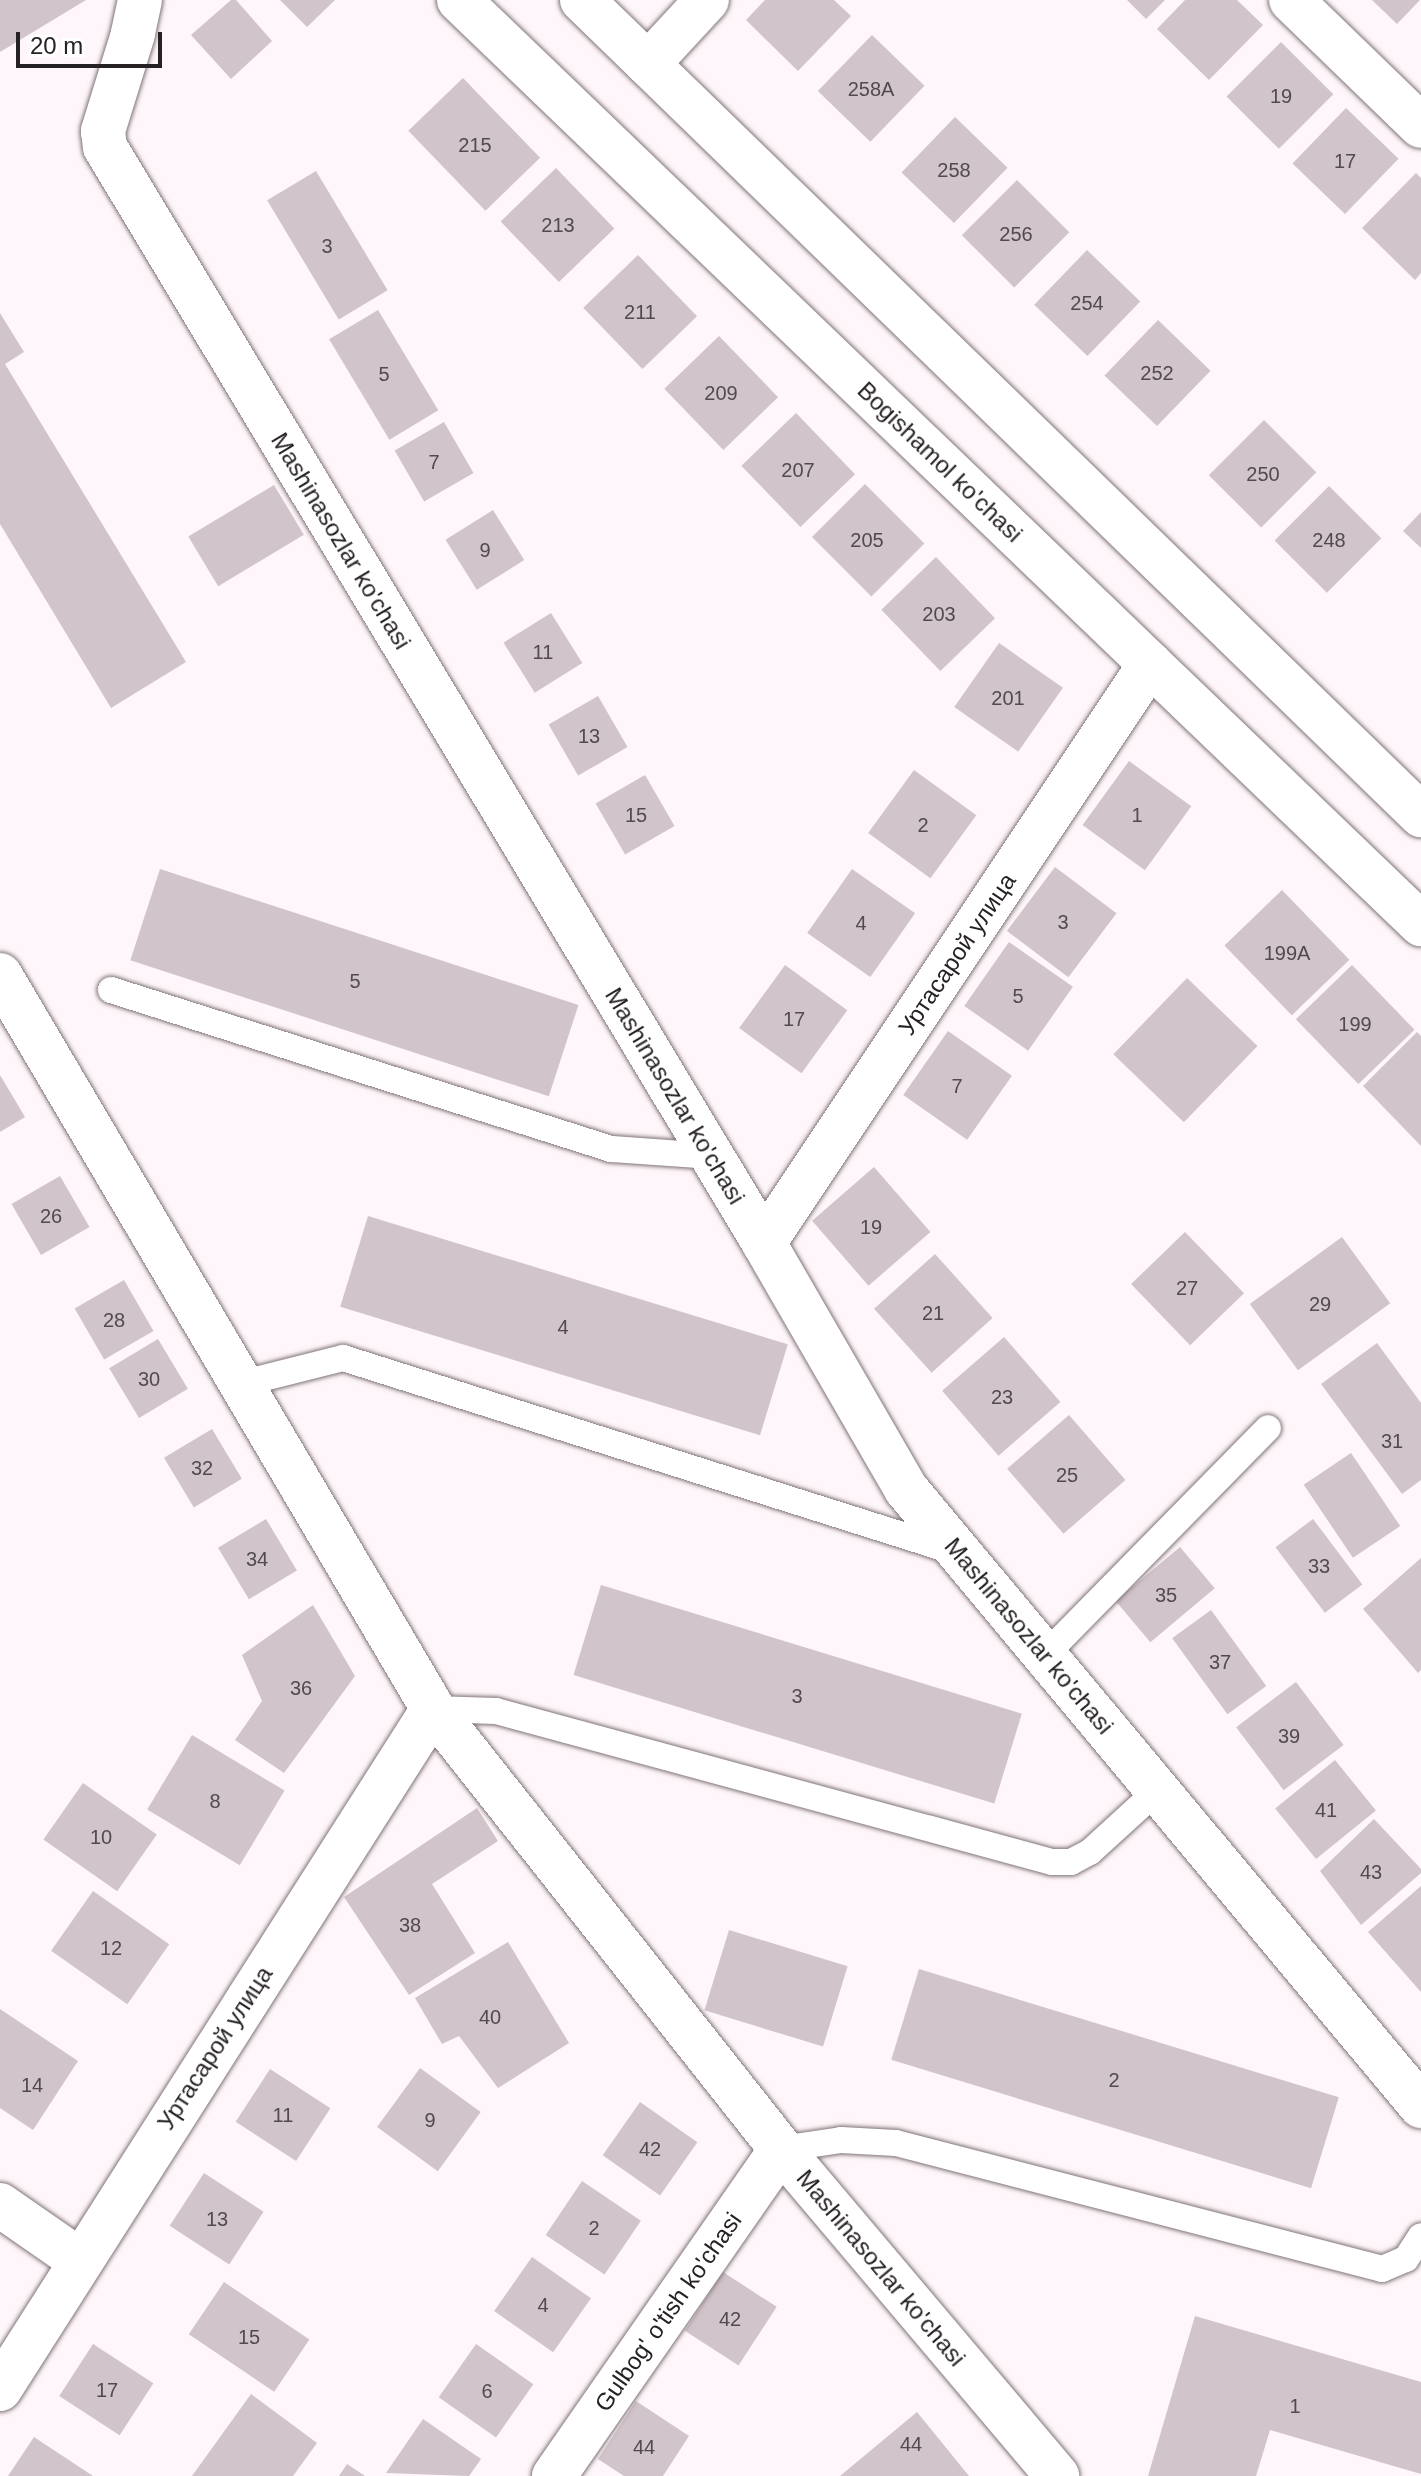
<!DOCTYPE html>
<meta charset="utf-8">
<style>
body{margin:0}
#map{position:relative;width:1421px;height:2476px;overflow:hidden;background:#fef6fa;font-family:Helvetica,sans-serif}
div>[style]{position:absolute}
.building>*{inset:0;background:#d1c4ca;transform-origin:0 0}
.roads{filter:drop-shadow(0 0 2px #80747a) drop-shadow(0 0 2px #80747a)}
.lane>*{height:26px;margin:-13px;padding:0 13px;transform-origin:13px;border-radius:13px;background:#fff}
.street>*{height:44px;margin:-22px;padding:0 22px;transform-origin:22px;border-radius:22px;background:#fff}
.secondary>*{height:44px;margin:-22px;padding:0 22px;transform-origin:22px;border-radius:22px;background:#fff}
span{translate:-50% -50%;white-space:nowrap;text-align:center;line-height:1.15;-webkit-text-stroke:7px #fff;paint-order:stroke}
.number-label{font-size:20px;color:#514a4e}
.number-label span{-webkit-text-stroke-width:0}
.street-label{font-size:24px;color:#262124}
.scale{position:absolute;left:16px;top:32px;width:146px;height:36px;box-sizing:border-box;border:4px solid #262124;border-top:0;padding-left:10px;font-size:24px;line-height:28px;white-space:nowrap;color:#262124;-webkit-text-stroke:6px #fff;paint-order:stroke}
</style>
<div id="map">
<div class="building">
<div style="clip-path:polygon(0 0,86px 0,0 52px)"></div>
<div style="clip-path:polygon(231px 0,236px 0,272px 41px,231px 79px,191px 35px)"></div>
<div style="clip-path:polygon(280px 0,335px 0,307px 27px)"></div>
<div style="clip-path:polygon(765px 0,834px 0,851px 16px,798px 71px,746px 20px)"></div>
<div style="clip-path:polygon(1127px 0,1165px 0,1146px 19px)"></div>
<div style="clip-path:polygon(1185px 0,1237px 0,1263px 25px,1209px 80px,1157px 29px)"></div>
<div style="clip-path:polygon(1372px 0,1420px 0,1397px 24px)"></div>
<div style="left:872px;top:35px;width:73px;height:78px;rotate:44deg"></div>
<div style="left:1281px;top:42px;width:74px;height:77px;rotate:45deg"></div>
<div style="left:463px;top:78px;width:111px;height:76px;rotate:46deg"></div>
<div style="left:1346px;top:108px;width:73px;height:77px;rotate:44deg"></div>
<div style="left:955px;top:117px;width:73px;height:77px;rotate:44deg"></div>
<div style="left:556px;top:168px;width:84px;height:77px;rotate:46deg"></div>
<div style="left:316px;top:171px;width:139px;height:57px;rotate:59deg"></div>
<div style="clip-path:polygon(1416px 173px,1421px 178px,1421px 273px,1415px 280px,1362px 228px)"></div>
<div style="left:1017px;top:180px;width:74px;height:78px;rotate:45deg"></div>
<div style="left:1087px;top:250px;width:74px;height:76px;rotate:44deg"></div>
<div style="left:638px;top:255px;width:85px;height:76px;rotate:46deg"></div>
<div style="left:378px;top:310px;width:117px;height:57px;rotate:59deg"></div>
<div style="clip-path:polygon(0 313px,24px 352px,5px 364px,186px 662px,111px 708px,0 524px)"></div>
<div style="left:1158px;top:320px;width:73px;height:77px;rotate:44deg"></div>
<div style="left:719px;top:336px;width:85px;height:76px;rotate:46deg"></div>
<div style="left:796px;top:413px;width:85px;height:76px;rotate:46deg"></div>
<div style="left:1264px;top:420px;width:74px;height:78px;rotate:45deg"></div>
<div style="left:444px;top:422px;width:59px;height:57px;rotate:60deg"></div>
<div style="left:865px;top:484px;width:84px;height:75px;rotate:45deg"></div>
<div style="left:274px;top:485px;width:58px;height:100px;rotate:59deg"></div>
<div style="left:1329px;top:486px;width:74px;height:77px;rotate:45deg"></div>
<div style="left:493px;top:510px;width:59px;height:56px;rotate:58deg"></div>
<div style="clip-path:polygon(1421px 512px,1421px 548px,1403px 531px)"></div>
<div style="left:936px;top:557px;width:85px;height:76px;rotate:46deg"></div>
<div style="left:551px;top:613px;width:59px;height:56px;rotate:58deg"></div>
<div style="left:999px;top:643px;width:78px;height:78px;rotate:35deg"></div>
<div style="left:598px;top:696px;width:59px;height:57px;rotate:60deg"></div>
<div style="left:1129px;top:761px;width:77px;height:79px;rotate:36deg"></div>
<div style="left:914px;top:770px;width:77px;height:78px;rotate:36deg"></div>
<div style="left:645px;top:775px;width:59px;height:57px;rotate:60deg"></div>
<div style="left:1055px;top:867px;width:77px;height:80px;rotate:37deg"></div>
<div style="left:160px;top:869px;width:440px;height:96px;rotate:18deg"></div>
<div style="left:852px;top:869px;width:77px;height:78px;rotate:35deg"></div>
<div style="left:1282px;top:890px;width:97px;height:80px;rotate:46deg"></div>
<div style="left:1009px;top:942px;width:78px;height:78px;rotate:35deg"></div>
<div style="left:785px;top:965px;width:77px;height:78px;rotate:36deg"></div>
<div style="left:1352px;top:965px;width:90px;height:78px;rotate:46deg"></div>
<div style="left:1187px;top:978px;width:98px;height:106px;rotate:44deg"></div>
<div style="left:948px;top:1031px;width:78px;height:78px;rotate:35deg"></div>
<div style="clip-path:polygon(1417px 1032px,1421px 1036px,1421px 1146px,1363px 1086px)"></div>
<div style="clip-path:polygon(0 1075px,25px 1117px,0 1132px)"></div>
<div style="left:874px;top:1167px;width:86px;height:82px;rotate:49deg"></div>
<div style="left:60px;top:1176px;width:59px;height:56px;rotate:60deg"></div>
<div style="left:368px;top:1216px;width:439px;height:95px;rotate:17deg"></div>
<div style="left:1185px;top:1232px;width:85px;height:75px;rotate:46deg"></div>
<div style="left:1342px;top:1237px;width:82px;height:114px;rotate:54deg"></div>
<div style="left:935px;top:1254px;width:86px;height:82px;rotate:48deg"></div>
<div style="left:124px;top:1280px;width:59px;height:57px;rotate:60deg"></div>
<div style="left:1004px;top:1337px;width:86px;height:82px;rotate:49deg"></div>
<div style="left:158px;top:1339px;width:58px;height:57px;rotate:59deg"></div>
<div style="clip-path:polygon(1377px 1343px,1421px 1403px,1421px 1480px,1402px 1494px,1321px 1384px)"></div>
<div style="left:1069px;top:1415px;width:86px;height:82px;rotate:49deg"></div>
<div style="left:212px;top:1429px;width:58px;height:56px;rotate:59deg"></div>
<div style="left:1351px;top:1453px;width:88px;height:57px;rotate:56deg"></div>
<div style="left:266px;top:1519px;width:60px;height:56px;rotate:59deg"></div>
<div style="left:1313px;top:1519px;width:82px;height:47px;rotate:53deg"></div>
<div style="left:1180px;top:1547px;width:54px;height:84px;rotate:50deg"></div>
<div style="clip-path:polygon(1421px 1558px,1421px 1670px,1418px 1673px,1363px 1609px)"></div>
<div style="left:601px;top:1585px;width:440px;height:94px;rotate:17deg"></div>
<div style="clip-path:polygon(313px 1605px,355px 1676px,284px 1773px,235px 1740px,262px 1701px,242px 1655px)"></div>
<div style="left:1211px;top:1610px;width:94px;height:48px;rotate:54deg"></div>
<div style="left:1296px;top:1682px;width:79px;height:75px;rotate:53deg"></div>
<div style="left:192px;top:1735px;width:108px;height:87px;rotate:31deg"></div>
<div style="left:1335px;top:1760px;width:65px;height:77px;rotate:51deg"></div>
<div style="left:83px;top:1783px;width:90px;height:69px;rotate:35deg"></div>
<div style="clip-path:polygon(477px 1808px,498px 1841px,432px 1884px,475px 1953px,409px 1995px,344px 1897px)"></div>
<div style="clip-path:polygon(1374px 1819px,1421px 1869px,1421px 1873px,1361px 1925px,1320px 1871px)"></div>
<div style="clip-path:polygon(1421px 1886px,1421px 1992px,1368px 1932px)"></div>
<div style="left:93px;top:1891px;width:93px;height:73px;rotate:35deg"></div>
<div style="left:729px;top:1930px;width:124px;height:84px;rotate:17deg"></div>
<div style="clip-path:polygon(508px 1942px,569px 2043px,498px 2088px,459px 2036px,442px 2044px,415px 1998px)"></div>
<div style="left:919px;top:1969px;width:439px;height:95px;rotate:17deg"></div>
<div style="clip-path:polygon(0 2009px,78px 2061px,33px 2130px,0 2108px)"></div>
<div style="left:420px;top:2068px;width:75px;height:73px;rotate:36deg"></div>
<div style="left:270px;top:2069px;width:72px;height:63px;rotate:33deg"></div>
<div style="left:640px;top:2102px;width:70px;height:65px;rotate:35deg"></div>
<div style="left:204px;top:2173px;width:71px;height:63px;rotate:33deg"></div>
<div style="left:582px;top:2181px;width:71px;height:65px;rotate:34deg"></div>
<div style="left:532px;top:2257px;width:72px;height:66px;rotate:35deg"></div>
<div style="left:723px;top:2272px;width:64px;height:70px;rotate:33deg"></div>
<div style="left:224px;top:2282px;width:103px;height:63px;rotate:34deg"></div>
<div style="clip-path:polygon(1195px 2316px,1421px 2382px,1421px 2474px,1270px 2430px,1256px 2476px,1148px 2476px)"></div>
<div style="left:93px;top:2344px;width:72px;height:62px;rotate:33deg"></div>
<div style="left:476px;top:2344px;width:70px;height:65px;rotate:35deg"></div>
<div style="clip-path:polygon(251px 2394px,317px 2443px,293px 2476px,192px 2476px)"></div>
<div style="clip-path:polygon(636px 2401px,689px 2436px,663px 2476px,624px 2476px,598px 2459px)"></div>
<div style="clip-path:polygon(917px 2412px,969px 2476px,840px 2476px)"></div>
<div style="clip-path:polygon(423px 2419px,481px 2459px,469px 2476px,386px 2473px)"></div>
<div style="clip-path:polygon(34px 2437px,93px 2476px,8px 2476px)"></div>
<div style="clip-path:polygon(347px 2464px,365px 2476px,339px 2476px)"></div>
</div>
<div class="roads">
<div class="lane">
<div style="left:111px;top:990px;width:525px;rotate:17.64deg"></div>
<div style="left:611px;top:1149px;width:100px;rotate:4deg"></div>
<div style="left:240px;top:1384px;width:106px;rotate:-14.2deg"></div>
<div style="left:343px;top:1358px;width:640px;rotate:17.56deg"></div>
<div style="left:1045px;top:1655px;width:318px;rotate:-45.5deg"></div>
<div style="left:433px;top:1709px;width:63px;rotate:1.8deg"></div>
<div style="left:496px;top:1711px;width:576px;rotate:15.19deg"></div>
<div style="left:1052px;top:1862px;width:19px"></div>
<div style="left:1071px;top:1862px;width:21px;rotate:-28deg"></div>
<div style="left:1090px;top:1852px;width:92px;rotate:-42.4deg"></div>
<div style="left:781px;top:2149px;width:61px;rotate:-8.5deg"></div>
<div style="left:841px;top:2140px;width:55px;rotate:3.1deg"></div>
<div style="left:896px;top:2143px;width:502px;rotate:14.53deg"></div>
<div style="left:1382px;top:2269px;width:26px;rotate:-23deg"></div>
<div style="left:1406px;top:2259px;width:27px;rotate:-57deg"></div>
</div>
<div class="street">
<div style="left:140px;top:0;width:35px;rotate:102deg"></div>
<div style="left:133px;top:34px;width:102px;rotate:107.2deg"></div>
<div style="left:103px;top:131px;width:16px;rotate:83deg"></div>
<div style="left:105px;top:147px;width:1279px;rotate:58.98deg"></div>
<div style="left:764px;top:1243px;width:284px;rotate:60deg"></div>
<div style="left:906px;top:1489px;width:804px;rotate:50.15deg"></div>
<div style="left:1291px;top:0;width:181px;rotate:44.1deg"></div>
<div style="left:648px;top:64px;width:87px;rotate:-47.3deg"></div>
<div style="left:0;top:975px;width:852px;rotate:59.46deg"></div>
<div style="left:433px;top:1709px;width:561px;rotate:51.66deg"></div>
<div style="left:781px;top:2149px;width:428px;rotate:49.8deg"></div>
<div style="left:764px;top:1243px;width:696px;rotate:-56.31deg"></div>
<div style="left:0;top:2205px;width:96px;rotate:34.8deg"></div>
<div style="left:0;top:2389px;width:806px;rotate:-57.51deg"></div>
<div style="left:554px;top:2476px;width:398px;rotate:-55.2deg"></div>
</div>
<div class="secondary">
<div style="left:459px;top:0;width:1334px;rotate:43.85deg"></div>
<div style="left:582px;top:0;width:1170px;rotate:44.17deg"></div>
</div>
</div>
<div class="number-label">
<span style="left:871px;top:89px">258A</span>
<span style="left:1281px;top:96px">19</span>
<span style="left:475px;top:145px">215</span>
<span style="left:1345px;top:161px">17</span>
<span style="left:954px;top:170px">258</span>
<span style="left:558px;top:225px">213</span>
<span style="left:1016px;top:234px">256</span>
<span style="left:327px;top:246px">3</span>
<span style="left:1087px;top:303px">254</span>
<span style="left:640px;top:312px">211</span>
<span style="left:1157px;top:373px">252</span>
<span style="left:384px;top:374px">5</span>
<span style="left:721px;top:393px">209</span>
<span style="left:434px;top:462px">7</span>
<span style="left:798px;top:470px">207</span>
<span style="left:1263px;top:474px">250</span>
<span style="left:867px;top:540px">205</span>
<span style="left:1329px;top:540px">248</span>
<span style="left:485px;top:550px">9</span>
<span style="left:939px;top:614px">203</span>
<span style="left:543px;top:652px">11</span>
<span style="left:1008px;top:698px">201</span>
<span style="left:589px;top:736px">13</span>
<span style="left:636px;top:815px">15</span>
<span style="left:1137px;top:815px">1</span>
<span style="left:923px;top:825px">2</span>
<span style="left:1063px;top:922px">3</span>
<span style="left:861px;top:923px">4</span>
<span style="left:1287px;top:953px">199А</span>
<span style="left:355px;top:981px">5</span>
<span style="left:1018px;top:996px">5</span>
<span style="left:794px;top:1019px">17</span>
<span style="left:1355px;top:1024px">199</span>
<span style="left:957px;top:1086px">7</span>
<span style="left:51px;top:1216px">26</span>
<span style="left:871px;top:1227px">19</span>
<span style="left:1187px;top:1288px">27</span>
<span style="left:1320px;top:1304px">29</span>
<span style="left:933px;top:1313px">21</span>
<span style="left:114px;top:1320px">28</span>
<span style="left:563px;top:1327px">4</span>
<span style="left:149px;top:1379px">30</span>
<span style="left:1002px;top:1397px">23</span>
<span style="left:1392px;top:1441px">31</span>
<span style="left:202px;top:1468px">32</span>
<span style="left:1067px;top:1475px">25</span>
<span style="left:257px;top:1559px">34</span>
<span style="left:1319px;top:1566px">33</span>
<span style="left:1166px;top:1595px">35</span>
<span style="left:1220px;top:1662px">37</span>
<span style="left:301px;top:1688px">36</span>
<span style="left:797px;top:1696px">3</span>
<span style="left:1289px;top:1736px">39</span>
<span style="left:215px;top:1801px">8</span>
<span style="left:1326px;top:1810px">41</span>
<span style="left:101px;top:1837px">10</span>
<span style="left:1371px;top:1872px">43</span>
<span style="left:410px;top:1925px">38</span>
<span style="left:111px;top:1948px">12</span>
<span style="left:490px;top:2017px">40</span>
<span style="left:1114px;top:2080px">2</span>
<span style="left:32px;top:2085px">14</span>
<span style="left:283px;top:2115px">11</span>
<span style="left:430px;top:2120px">9</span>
<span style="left:650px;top:2149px">42</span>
<span style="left:217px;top:2219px">13</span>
<span style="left:594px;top:2228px">2</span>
<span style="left:543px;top:2305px">4</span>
<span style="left:730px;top:2319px">42</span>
<span style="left:249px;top:2337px">15</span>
<span style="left:107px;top:2390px">17</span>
<span style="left:487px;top:2391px">6</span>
<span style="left:1295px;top:2406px">1</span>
<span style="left:911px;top:2444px">44</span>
<span style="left:644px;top:2447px">44</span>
</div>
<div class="street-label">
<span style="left:940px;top:462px;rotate:44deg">Bogishamol ko'chasi</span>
<span style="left:341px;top:541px;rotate:59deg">Mashinasozlar ko'chasi</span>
<span style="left:957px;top:954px;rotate:-56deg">Уртасарой улица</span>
<span style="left:675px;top:1096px;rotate:59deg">Mashinasozlar ko'chasi</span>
<span style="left:1029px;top:1636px;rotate:50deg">Mashinasozlar ko'chasi</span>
<span style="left:215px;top:2048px;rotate:-57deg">Уртасарой улица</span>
<span style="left:881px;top:2268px;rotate:50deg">Mashinasozlar ko'chasi</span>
<span style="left:668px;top:2312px;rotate:-55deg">Gulbog' o'tish ko'chasi</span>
</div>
<div class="scale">20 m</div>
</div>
